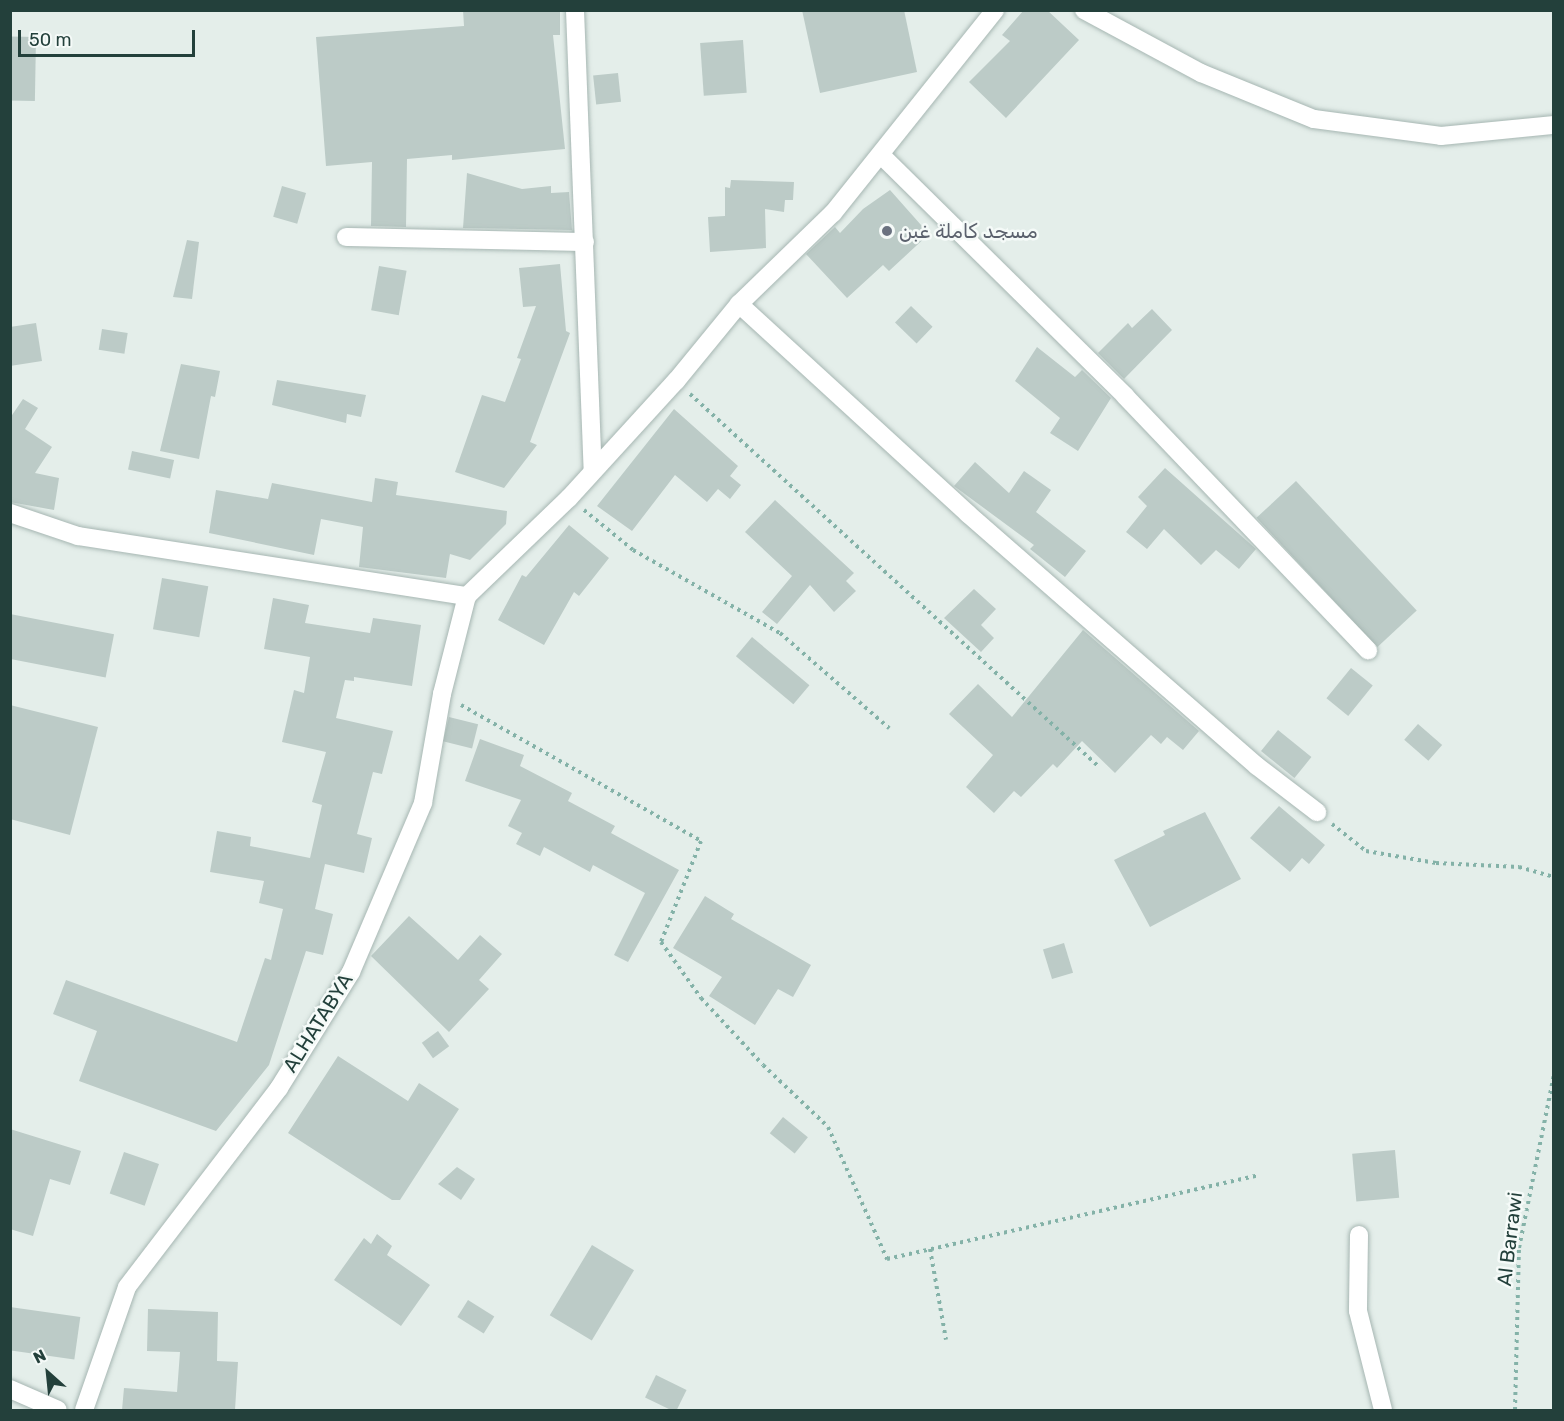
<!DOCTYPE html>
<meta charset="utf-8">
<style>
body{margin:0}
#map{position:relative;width:1564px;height:1421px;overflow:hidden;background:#e4eeea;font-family:Rubik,Vazirmatn,sans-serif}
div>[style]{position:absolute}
.building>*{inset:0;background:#bccbc7;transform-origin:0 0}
.path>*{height:4px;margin-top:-2px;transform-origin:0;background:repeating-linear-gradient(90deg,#84b2a8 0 3px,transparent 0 7.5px)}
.roads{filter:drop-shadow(0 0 2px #a6b6b2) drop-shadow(0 0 2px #a6b6b2)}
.minor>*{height:18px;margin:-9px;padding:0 9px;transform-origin:9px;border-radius:9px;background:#fff}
.dots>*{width:16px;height:16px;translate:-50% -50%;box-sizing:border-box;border:3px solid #f5faf8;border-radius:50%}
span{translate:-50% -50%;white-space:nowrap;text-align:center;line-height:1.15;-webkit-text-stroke:5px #f5faf8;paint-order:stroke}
.worship-label{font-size:20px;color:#5b616d}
.left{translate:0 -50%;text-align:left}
.street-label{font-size:20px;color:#23403b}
.frame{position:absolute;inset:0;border:12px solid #23403b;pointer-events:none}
.north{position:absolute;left:18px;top:1343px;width:60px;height:60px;-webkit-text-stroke:4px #f5faf8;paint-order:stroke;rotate:333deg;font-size:16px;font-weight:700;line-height:24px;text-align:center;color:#23403b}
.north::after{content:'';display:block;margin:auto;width:21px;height:27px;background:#23403b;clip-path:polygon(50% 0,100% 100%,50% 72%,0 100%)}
.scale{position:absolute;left:18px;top:30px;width:177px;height:27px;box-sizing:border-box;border:3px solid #23403b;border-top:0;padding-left:8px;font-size:18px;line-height:21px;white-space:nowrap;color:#23403b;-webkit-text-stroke:4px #f5faf8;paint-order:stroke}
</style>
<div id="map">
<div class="building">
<div style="clip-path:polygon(463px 10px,560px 10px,560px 35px,553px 35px,565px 149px,452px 160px,452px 155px,407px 159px,406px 227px,371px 226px,372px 162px,326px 166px,316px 37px,464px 26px)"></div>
<div style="clip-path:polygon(802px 10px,904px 10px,917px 72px,820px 93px)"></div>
<div style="clip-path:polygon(1024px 10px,1047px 10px,1079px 40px,1006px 118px,969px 82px,1010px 41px,1002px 35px)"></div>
<div style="left:36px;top:37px;width:64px;height:26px;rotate:91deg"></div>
<div style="left:743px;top:40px;width:53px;height:43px;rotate:86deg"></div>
<div style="left:618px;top:73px;width:29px;height:25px;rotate:84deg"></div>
<div style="clip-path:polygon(467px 173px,522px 189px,551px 186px,551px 193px,569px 192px,572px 230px,463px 228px)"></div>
<div style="clip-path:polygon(731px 180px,794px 182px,793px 200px,785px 200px,784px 212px,765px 209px,766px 248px,710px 252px,708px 217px,725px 216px,725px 187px,730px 188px)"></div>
<div style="left:282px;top:186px;width:25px;height:32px;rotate:16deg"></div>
<div style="clip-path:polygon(890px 190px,929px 234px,889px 271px,883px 265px,847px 298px,806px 254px,835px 227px,840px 233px,863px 209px)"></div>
<div style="clip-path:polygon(187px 240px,199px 242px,192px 299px,173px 297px)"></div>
<div style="clip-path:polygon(560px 264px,566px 331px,570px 333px,530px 442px,537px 445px,504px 488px,455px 472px,482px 395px,505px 402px,521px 359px,517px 358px,536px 306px,523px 307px,519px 268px)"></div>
<div style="left:379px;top:266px;width:28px;height:45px;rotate:10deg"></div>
<div style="left:911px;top:306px;width:30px;height:23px;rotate:44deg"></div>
<div style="clip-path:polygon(1152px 309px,1172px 330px,1124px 379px,1098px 353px,1128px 323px,1132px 328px)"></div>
<div style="clip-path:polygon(36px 323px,42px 361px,10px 366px,10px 327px)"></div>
<div style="left:102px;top:329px;width:26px;height:21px;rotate:9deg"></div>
<div style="clip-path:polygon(1037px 347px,1075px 377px,1082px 370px,1111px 398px,1078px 451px,1050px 433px,1060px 418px,1015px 381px)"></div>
<div style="clip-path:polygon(181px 364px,220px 371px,215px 397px,211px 396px,199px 459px,160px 451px)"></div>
<div style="clip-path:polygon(277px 380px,366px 395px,361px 417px,347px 414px,346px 423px,272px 405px)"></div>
<div style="clip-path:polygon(23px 399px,38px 408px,25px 429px,52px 447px,35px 473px,59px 478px,54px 510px,10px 502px,10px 418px)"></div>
<div style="clip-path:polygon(674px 409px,738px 466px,730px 476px,741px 485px,730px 499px,718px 489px,707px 502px,675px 475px,632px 531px,597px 506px)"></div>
<div style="left:132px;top:451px;width:43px;height:19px;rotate:12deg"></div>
<div style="clip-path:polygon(975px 462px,1009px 493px,1024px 471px,1051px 490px,1036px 512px,1086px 551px,1065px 577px,1030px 549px,1034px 545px,954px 486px)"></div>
<div style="clip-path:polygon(1165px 468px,1256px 549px,1239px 569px,1216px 550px,1201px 565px,1164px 529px,1147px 549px,1126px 532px,1147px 506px,1138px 497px)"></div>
<div style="clip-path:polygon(375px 478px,398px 482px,396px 495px,507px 511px,506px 524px,470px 560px,450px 554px,446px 578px,359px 567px,363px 527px,321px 519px,314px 555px,209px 533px,216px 490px,268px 499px,272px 483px,372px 502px)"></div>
<div style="left:1296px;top:481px;width:177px;height:54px;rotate:47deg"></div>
<div style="clip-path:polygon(775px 500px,854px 573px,846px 581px,856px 591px,834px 612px,810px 585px,777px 624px,762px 612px,792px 576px,745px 532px)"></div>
<div style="clip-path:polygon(569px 525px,609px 558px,579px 596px,574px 592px,544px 645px,498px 620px,522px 575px,526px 577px)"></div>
<div style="left:162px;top:578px;width:47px;height:52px;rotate:10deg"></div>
<div style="clip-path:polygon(974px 589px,996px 609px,981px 625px,994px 638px,981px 652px,944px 618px)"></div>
<div style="clip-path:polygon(273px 598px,309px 605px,305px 623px,370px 633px,373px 618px,421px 625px,412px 686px,354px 677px,354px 681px,345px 680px,336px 718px,393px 731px,382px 774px,373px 772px,357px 834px,372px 838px,364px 873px,325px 864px,315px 909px,333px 914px,323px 955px,306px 951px,269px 1065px,216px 1131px,79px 1081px,97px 1031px,53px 1014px,66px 980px,237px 1042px,265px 958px,271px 960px,283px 909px,259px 903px,264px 881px,210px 872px,217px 831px,251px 837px,250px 846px,310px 858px,322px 805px,312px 802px,326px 752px,282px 742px,294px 690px,304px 693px,310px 657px,264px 649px)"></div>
<div style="left:10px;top:614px;width:106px;height:44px;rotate:11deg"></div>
<div style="clip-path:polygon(1083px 630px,1199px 731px,1183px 750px,1167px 737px,1161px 744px,1151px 735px,1115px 773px,1082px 741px,1057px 768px,1053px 764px,1021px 797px,1014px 791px,994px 813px,966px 787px,993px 755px,949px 714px,978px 684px,1012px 717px)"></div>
<div style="left:752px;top:637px;width:75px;height:25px;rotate:40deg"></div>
<div style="left:1351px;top:668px;width:28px;height:39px;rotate:39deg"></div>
<div style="clip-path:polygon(10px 705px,98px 727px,70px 835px,10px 819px)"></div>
<div style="left:449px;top:717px;width:30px;height:25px;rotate:14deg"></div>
<div style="left:1418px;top:724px;width:32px;height:21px;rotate:41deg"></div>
<div style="left:1278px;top:730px;width:43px;height:27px;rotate:39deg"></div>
<div style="clip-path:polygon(480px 739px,524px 755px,520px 766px,572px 793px,568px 801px,615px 826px,611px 833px,679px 870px,628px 962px,614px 955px,645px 893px,593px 865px,590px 872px,544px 847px,540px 856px,516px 844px,522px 833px,508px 826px,521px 800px,465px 781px)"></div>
<div style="clip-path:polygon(1279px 806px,1325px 845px,1309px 864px,1302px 858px,1290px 872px,1250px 838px)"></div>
<div style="clip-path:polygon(1205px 812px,1241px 879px,1150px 927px,1114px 860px,1165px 835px,1163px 831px)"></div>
<div style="clip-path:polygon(705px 896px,734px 914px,731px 919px,811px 965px,793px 997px,778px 989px,755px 1025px,709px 996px,722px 977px,673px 948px)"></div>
<div style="clip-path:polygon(409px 916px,458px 960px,480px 935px,502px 954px,479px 980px,489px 989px,449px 1032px,371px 956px)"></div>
<div style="left:1064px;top:943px;width:31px;height:22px;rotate:73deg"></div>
<div style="left:438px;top:1031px;width:19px;height:20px;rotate:54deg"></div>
<div style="clip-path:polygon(338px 1056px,408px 1101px,419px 1083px,459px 1109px,400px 1200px,392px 1200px,288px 1133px)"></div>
<div style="left:783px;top:1117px;width:32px;height:21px;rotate:39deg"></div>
<div style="clip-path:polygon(10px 1129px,81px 1151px,70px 1185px,50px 1179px,33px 1236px,10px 1229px)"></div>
<div style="left:1395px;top:1150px;width:48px;height:43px;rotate:85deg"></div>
<div style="left:124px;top:1152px;width:37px;height:44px;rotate:19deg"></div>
<div style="clip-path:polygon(457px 1167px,475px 1179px,461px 1200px,438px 1184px)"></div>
<div style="clip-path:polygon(377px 1234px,392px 1246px,387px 1255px,430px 1285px,401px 1326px,334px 1280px,364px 1238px,371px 1244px)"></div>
<div style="left:592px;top:1245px;width:49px;height:82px;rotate:31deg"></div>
<div style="left:468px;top:1300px;width:31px;height:20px;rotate:32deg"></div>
<div style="left:10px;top:1307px;width:71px;height:43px;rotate:8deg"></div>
<div style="clip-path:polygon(148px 1309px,218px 1312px,217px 1361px,238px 1362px,235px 1410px,122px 1410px,124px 1388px,177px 1392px,180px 1352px,147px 1351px)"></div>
<div style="left:656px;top:1375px;width:34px;height:25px;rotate:26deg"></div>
</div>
<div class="path">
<div style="left:690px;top:394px;width:551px;rotate:42.35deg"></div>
<div style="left:584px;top:510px;width:63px;rotate:39.2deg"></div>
<div style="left:633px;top:550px;width:169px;rotate:29.5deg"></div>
<div style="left:780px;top:633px;width:145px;rotate:41.1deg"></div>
<div style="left:461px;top:705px;width:276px;rotate:29.5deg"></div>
<div style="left:701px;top:841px;width:109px;rotate:111.6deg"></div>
<div style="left:661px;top:942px;width:69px;rotate:54.5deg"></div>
<div style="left:701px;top:998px;width:91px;rotate:47.2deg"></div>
<div style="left:763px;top:1065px;width:90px;rotate:43.6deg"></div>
<div style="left:828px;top:1127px;width:145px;rotate:65.9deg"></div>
<div style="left:887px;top:1259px;width:382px;rotate:-12.7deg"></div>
<div style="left:1332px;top:824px;width:43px;rotate:38.5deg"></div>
<div style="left:1366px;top:851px;width:71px;rotate:9.7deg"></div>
<div style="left:1436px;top:863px;width:83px;rotate:2.8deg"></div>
<div style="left:1519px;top:867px;width:36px;rotate:16deg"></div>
<div style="left:930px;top:1249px;width:92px;rotate:80deg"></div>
<div style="left:1515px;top:1410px;width:162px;rotate:-88.6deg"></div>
<div style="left:1519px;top:1248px;width:177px;rotate:-78.6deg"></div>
</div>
<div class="roads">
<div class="minor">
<div style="left:575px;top:10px;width:459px;rotate:87.8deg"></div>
<div style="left:1084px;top:10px;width:133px;rotate:28.3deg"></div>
<div style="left:1201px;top:73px;width:122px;rotate:22.2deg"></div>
<div style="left:1314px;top:119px;width:128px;rotate:7.6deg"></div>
<div style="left:1441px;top:136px;width:114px;rotate:-5.6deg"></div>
<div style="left:881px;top:155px;width:343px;rotate:44.6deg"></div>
<div style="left:1125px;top:396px;width:352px;rotate:46.3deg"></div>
<div style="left:346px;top:237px;width:239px;rotate:1.2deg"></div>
<div style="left:739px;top:304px;width:311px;rotate:42.5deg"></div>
<div style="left:968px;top:514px;width:383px;rotate:41.1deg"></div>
<div style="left:1257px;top:766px;width:76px;rotate:37.5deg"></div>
<div style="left:10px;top:513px;width:72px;rotate:18.7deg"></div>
<div style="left:78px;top:536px;width:394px;rotate:8.8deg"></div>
<div style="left:467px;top:596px;width:141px;rotate:-43.9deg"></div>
<div style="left:569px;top:498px;width:159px;rotate:-47.6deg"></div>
<div style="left:676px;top:381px;width:99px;rotate:-50.7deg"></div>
<div style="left:739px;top:304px;width:131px;rotate:-44.1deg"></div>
<div style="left:833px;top:213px;width:260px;rotate:-51.4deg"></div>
<div style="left:1359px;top:1235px;width:76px;rotate:90.8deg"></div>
<div style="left:1358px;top:1311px;width:102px;rotate:75.8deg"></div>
<div style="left:10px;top:1389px;width:52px;rotate:23.6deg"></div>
<div style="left:84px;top:1410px;width:130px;rotate:-70.7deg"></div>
<div style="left:127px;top:1287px;width:250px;rotate:-52.6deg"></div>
<div style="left:279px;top:1088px;width:137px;rotate:-58.2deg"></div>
<div style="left:351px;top:972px;width:184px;rotate:-66.9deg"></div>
<div style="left:423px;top:803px;width:111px;rotate:-80.1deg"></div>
<div style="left:442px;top:694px;width:101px;rotate:-75.7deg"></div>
</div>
</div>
<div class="dots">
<div style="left:887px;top:231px;background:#6b7280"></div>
</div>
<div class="worship-label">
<span class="left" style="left:899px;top:231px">مسجد كاملة غبن</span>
</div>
<div class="street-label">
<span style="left:318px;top:1023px;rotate:-58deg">ALHATABYA</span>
<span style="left:1510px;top:1239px;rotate:-83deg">Al Barrawi</span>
</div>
<div class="frame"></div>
<div class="north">N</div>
<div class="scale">50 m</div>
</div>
